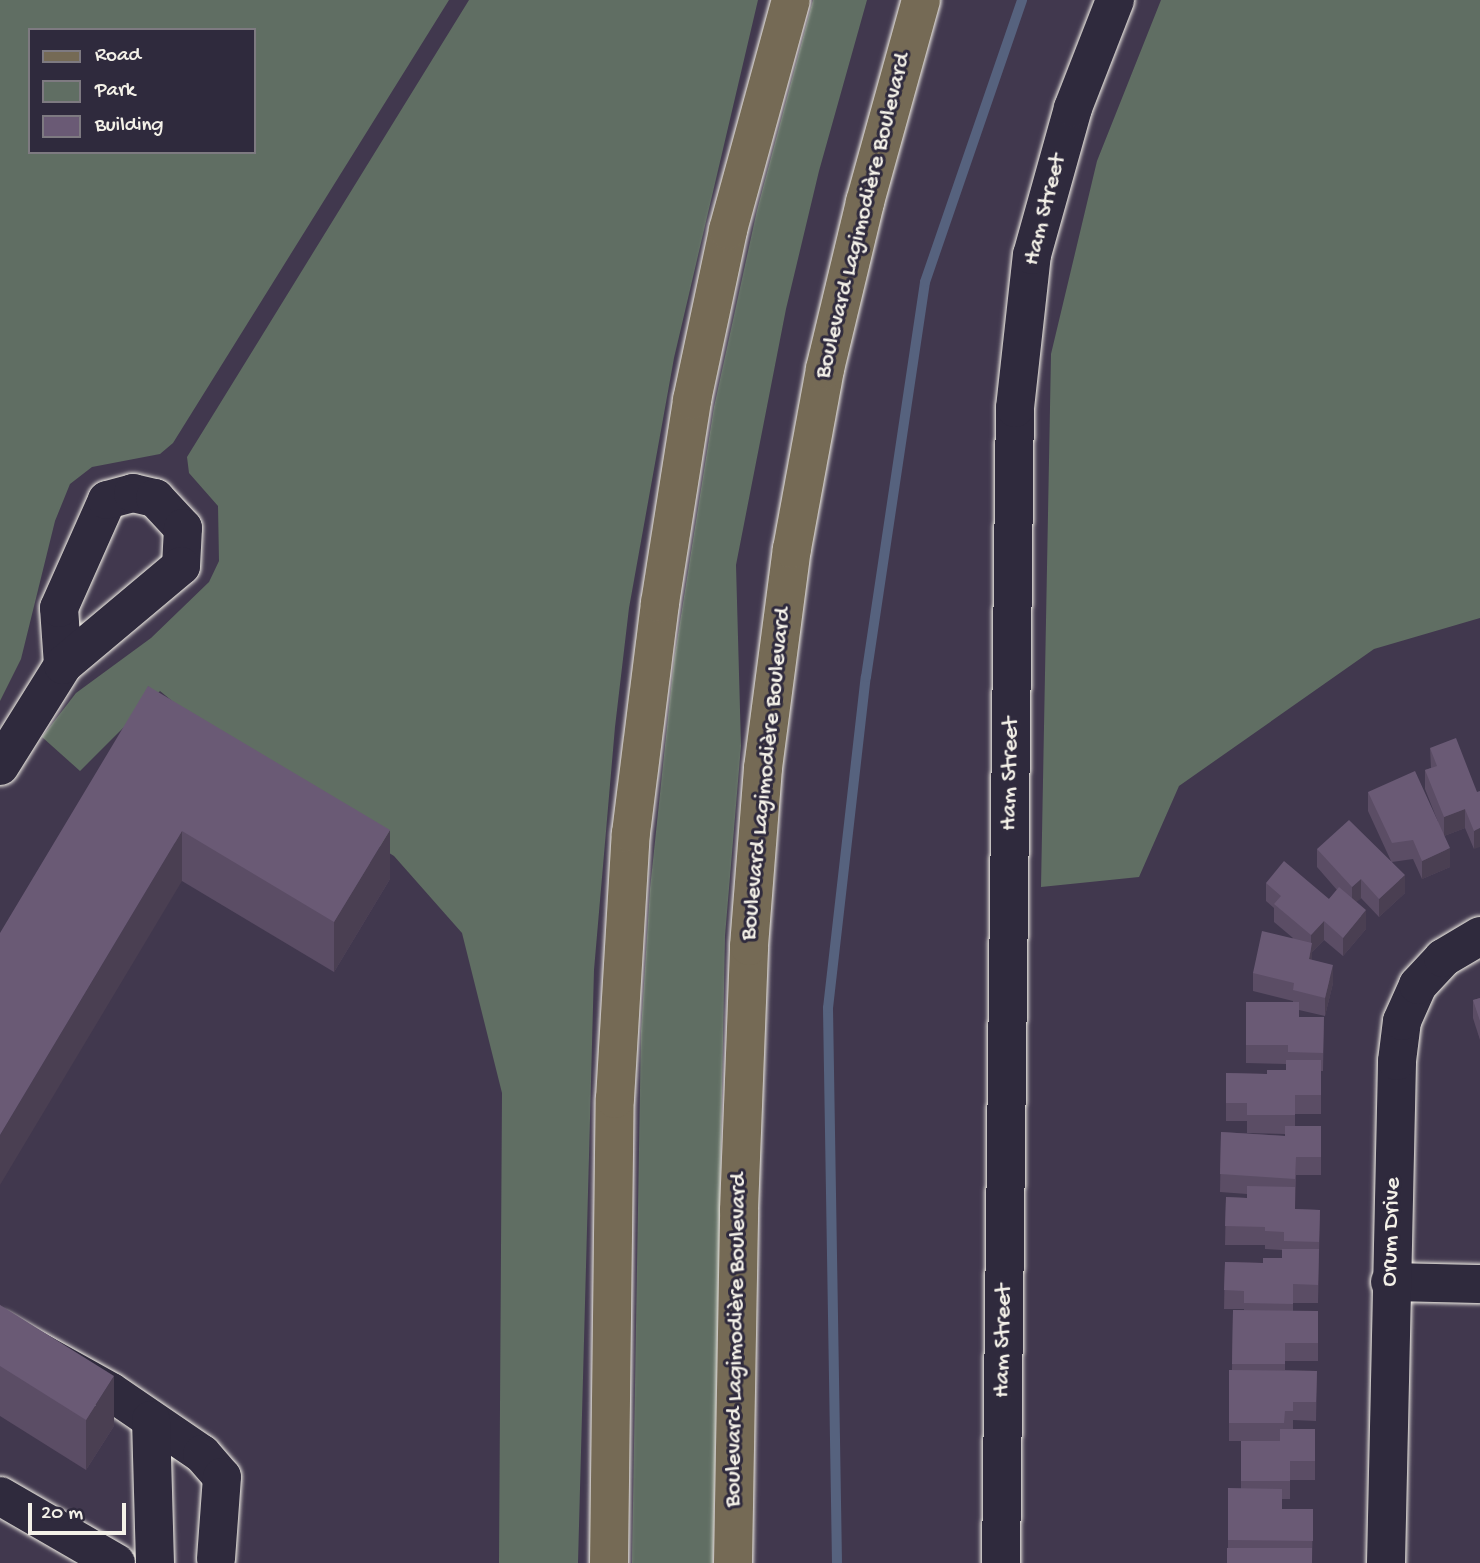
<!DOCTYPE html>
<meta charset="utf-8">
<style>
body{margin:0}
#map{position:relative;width:1480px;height:1563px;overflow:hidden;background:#41384e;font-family:"Gochi Hand",sans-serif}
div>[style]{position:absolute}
.green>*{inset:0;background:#606e63}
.stream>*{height:10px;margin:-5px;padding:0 5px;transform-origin:5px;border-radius:5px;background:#56627e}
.roads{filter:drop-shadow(0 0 2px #f4f1e8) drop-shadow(0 0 2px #f4f1e8)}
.minor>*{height:38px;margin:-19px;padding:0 19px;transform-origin:19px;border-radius:19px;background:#2f2a3d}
.major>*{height:38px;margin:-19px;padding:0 19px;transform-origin:19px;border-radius:19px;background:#756a55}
.wall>*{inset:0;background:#5b4d65}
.shaded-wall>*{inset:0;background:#4a3f52}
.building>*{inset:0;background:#6a5a75;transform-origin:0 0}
span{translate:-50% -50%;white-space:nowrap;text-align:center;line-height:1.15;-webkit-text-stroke:6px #2f2a3d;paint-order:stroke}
.street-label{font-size:24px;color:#f4f1e8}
.legend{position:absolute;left:28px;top:28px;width:228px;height:126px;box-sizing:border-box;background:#2f2a3d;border:2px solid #7e7a81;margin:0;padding:9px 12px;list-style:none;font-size:21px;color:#f4f1e8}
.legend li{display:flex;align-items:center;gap:14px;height:35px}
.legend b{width:35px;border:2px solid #7e7a81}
.scale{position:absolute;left:28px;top:1503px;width:98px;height:32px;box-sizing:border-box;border:4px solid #f4f1e8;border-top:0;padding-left:9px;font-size:21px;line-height:24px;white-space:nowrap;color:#f4f1e8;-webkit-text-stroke:5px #2f2a3d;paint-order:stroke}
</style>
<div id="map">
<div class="green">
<div style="clip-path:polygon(evenodd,0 0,449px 0,173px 443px,160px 454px,92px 467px,70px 484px,55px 521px,21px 659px,0 701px,0 0,30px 30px,254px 30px,254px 152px,30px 152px,30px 30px)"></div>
<div style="clip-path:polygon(469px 0,758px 0,674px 358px,629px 608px,615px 727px,594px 970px,578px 1563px,499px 1563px,502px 1093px,462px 933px,394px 856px,253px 767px,160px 691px,80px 771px,42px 737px,76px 693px,151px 638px,209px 582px,219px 561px,218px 506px,189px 473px,187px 457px)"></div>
<div style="clip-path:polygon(813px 0,867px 0,819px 171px,786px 309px,736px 565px,741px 746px,725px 936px,713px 1563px,632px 1563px,641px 1031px,650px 889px,674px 660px,714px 407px,757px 210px)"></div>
<div style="clip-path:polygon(1161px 0,1480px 0,1480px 618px,1374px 649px,1179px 786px,1139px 877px,1041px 887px,1051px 354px,1097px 161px)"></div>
</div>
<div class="stream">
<div style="left:837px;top:1563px;width:555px;rotate:-90.93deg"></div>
<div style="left:828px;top:1008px;width:333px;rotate:-83.5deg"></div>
<div style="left:866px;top:677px;width:399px;rotate:-81.5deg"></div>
<div style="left:925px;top:282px;width:298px;rotate:-71deg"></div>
</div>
<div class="roads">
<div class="minor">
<div style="left:0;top:766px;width:119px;rotate:-58deg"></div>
<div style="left:63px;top:665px;width:57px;rotate:-94deg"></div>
<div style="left:59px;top:608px;width:118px;rotate:-66deg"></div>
<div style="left:107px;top:500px;width:27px;rotate:-15deg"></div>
<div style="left:133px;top:493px;width:23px;rotate:13deg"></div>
<div style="left:155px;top:498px;width:41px;rotate:47deg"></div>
<div style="left:183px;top:528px;width:38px;rotate:93deg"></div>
<div style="left:181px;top:566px;width:154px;rotate:140deg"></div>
<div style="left:1390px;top:1282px;width:90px;rotate:1.3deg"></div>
<div style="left:0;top:1330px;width:127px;rotate:29.2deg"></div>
<div style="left:111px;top:1392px;width:110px;rotate:34.3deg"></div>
<div style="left:202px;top:1454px;width:30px;rotate:49deg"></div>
<div style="left:222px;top:1477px;width:82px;rotate:94.2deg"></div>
<div style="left:151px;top:1420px;width:143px;rotate:88.4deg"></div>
<div style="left:0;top:1496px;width:134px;rotate:30deg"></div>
<div style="left:1001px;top:1563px;width:1155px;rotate:-89.31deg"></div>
<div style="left:1015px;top:408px;width:154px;rotate:-83.7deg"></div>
<div style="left:1032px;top:255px;width:153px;rotate:-74.4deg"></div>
<div style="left:1073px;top:108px;width:116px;rotate:-68.7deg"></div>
<div style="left:1386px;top:1563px;width:502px;rotate:-88.74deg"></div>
<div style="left:1397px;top:1061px;width:40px;rotate:-82.9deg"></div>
<div style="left:1402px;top:1021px;width:39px;rotate:-66deg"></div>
<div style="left:1418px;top:985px;width:37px;rotate:-47deg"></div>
<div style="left:1443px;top:958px;width:43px;rotate:-30.7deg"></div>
</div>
<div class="major">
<div style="left:609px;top:1563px;width:464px;rotate:-89.3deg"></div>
<div style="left:615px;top:1099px;width:266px;rotate:-86.6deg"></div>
<div style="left:631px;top:833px;width:232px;rotate:-82.8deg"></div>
<div style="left:660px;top:603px;width:206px;rotate:-81deg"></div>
<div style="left:692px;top:400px;width:174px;rotate:-78deg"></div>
<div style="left:728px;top:230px;width:238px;rotate:-74.7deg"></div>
<div style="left:733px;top:1563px;width:353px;rotate:-89deg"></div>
<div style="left:739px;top:1210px;width:264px;rotate:-87.8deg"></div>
<div style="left:749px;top:946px;width:179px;rotate:-85.5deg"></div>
<div style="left:763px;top:768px;width:221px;rotate:-82.5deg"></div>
<div style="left:792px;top:549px;width:183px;rotate:-79.6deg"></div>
<div style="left:825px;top:369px;width:172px;rotate:-76.5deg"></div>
<div style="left:865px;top:202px;width:210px;rotate:-74.5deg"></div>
</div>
</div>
<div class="wall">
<div style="clip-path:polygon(148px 686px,390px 879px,334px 972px,182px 881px)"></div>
<div style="clip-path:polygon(1430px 748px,1477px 792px,1474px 849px,1465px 828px,1444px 836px,1450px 867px,1422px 879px,1413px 859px,1392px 862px,1405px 893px,1379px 917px,1361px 898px,1356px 902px,1366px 929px,1343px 956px,1324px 940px,1312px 952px,1312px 960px,1333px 983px,1325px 1016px,1299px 1010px,1299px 1017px,1324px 1017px,1323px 1071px,1321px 1071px,1321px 1114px,1295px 1114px,1295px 1126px,1321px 1126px,1321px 1175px,1296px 1175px,1295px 1209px,1320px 1210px,1318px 1303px,1293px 1303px,1293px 1311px,1318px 1311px,1318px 1361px,1285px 1361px,1285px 1370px,1317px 1371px,1316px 1421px,1293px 1420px,1293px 1429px,1315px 1429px,1315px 1480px,1290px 1480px,1290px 1499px,1282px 1499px,1282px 1509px,1313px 1509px,1312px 1563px,1228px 1548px,1228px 1540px,1241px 1488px,1241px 1441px,1229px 1441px,1229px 1370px,1232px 1370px,1233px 1310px,1244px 1310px,1244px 1309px,1224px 1309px,1225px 1262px,1263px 1263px,1282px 1258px,1282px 1250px,1265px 1249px,1265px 1245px,1225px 1245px,1226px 1197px,1247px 1198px,1247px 1194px,1220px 1192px,1221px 1132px,1285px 1136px,1285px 1134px,1247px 1133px,1247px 1121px,1226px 1121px,1226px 1073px,1267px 1074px,1286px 1070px,1286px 1064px,1246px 1063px,1246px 1002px,1293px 1002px,1293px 1001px,1253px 991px,1253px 973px,1293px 938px,1274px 922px,1274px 908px,1266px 901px,1266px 883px,1329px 899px,1337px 890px,1317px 867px,1317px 849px,1391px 861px,1368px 811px,1368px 792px,1438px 822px,1425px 789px,1425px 770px,1431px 768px)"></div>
<div style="clip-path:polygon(1480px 998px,1480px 1040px,1473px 1018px,1473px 1000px)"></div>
<div style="clip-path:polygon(0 1305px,114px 1426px,86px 1470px,0 1416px)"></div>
</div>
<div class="shaded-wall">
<div style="clip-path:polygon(1465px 809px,1465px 828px,1444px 836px,1444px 817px)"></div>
<div style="clip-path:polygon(1480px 828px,1480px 847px,1474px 849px,1474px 831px)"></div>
<div style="clip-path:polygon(390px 830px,390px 879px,334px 972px,334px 922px)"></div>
<div style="clip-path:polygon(182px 831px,182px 881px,0 1185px,0 1135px)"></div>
<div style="clip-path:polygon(1450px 848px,1450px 867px,1422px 879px,1422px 861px)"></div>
<div style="clip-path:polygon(1405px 875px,1405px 893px,1379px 917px,1379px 899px)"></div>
<div style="clip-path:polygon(1361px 879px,1361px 898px,1352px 906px,1352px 887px)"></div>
<div style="clip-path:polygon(1366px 910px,1366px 929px,1343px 956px,1343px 938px)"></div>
<div style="clip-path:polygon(1324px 921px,1324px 940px,1312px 952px,1312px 961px,1309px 959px,1311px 949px,1311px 935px)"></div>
<div style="clip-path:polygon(1333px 965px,1333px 983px,1325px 1016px,1325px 998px)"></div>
<div style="clip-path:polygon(114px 1376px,114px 1426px,86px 1470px,86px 1420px)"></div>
</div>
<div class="building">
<div style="clip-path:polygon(148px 686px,390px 830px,334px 922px,182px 831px,0 1135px,0 933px)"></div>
<div style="clip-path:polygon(1456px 738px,1477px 792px,1480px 791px,1480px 828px,1474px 831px,1465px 809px,1444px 817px,1425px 770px,1437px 766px,1430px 748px)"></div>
<div style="clip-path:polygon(1415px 771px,1450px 848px,1422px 861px,1413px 840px,1392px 843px,1368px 792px)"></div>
<div style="clip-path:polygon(1349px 820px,1405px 875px,1379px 899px,1361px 879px,1352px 887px,1317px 849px)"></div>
<div style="clip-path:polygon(1284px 861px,1329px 899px,1339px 887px,1366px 910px,1343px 938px,1324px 921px,1311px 935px,1274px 904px,1281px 896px,1266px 883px)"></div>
<div style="clip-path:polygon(1262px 931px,1312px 943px,1309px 959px,1333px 965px,1325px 998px,1293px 990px,1294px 983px,1253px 973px)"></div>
<div style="clip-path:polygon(1480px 998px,1480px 1021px,1473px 1000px)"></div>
<div style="clip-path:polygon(1246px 1002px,1299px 1002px,1299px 1017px,1324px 1017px,1323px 1053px,1288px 1052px,1288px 1045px,1246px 1045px)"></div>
<div style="clip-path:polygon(1286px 1060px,1321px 1060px,1321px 1095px,1295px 1095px,1295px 1115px,1247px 1115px,1247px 1103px,1226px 1103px,1226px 1073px,1267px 1074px,1267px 1070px,1286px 1070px)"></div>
<div style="clip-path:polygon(1285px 1126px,1321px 1126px,1321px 1157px,1296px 1157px,1295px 1179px,1220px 1174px,1221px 1132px,1285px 1136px)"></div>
<div style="clip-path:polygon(1247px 1186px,1295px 1187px,1295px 1209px,1320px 1210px,1319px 1242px,1284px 1241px,1284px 1232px,1265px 1231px,1265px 1227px,1225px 1226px,1226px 1197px,1247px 1198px)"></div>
<div style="clip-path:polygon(1282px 1249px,1319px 1249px,1318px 1285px,1293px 1284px,1293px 1304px,1244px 1303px,1244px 1291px,1224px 1290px,1225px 1262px,1263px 1263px,1263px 1258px,1282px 1258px)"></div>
<div style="clip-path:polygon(0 1305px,114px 1376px,86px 1420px,0 1366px)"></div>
<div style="clip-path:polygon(1233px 1310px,1318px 1311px,1318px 1343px,1285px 1343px,1285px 1364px,1232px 1364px)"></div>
<div style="clip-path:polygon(1229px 1370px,1317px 1371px,1316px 1402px,1293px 1402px,1293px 1411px,1285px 1411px,1284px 1423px,1229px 1423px)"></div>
<div style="clip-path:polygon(1280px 1429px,1315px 1429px,1315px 1461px,1290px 1461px,1290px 1481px,1241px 1481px,1241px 1441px,1280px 1441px)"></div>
<div style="clip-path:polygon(1228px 1488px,1282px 1489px,1282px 1509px,1313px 1509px,1313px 1541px,1228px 1540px)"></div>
<div style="left:1227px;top:1548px;width:85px;height:15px"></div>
</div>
<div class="street-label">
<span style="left:1046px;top:210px;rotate:-76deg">Ham Street</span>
<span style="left:864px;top:216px;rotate:-76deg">Boulevard Lagimodière Boulevard</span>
<span style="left:767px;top:774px;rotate:-84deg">Boulevard Lagimodière Boulevard</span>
<span style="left:1011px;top:774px;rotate:-89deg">Ham Street</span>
<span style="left:1392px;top:1232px;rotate:-88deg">Orum Drive</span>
<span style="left:737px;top:1340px;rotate:-89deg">Boulevard Lagimodière Boulevard</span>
<span style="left:1004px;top:1341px;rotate:-89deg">Ham Street</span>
</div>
<ul class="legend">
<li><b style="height:9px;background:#756a55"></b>Road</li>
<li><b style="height:19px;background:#606e63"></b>Park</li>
<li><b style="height:19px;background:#6a5a75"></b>Building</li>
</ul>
<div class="scale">20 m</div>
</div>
